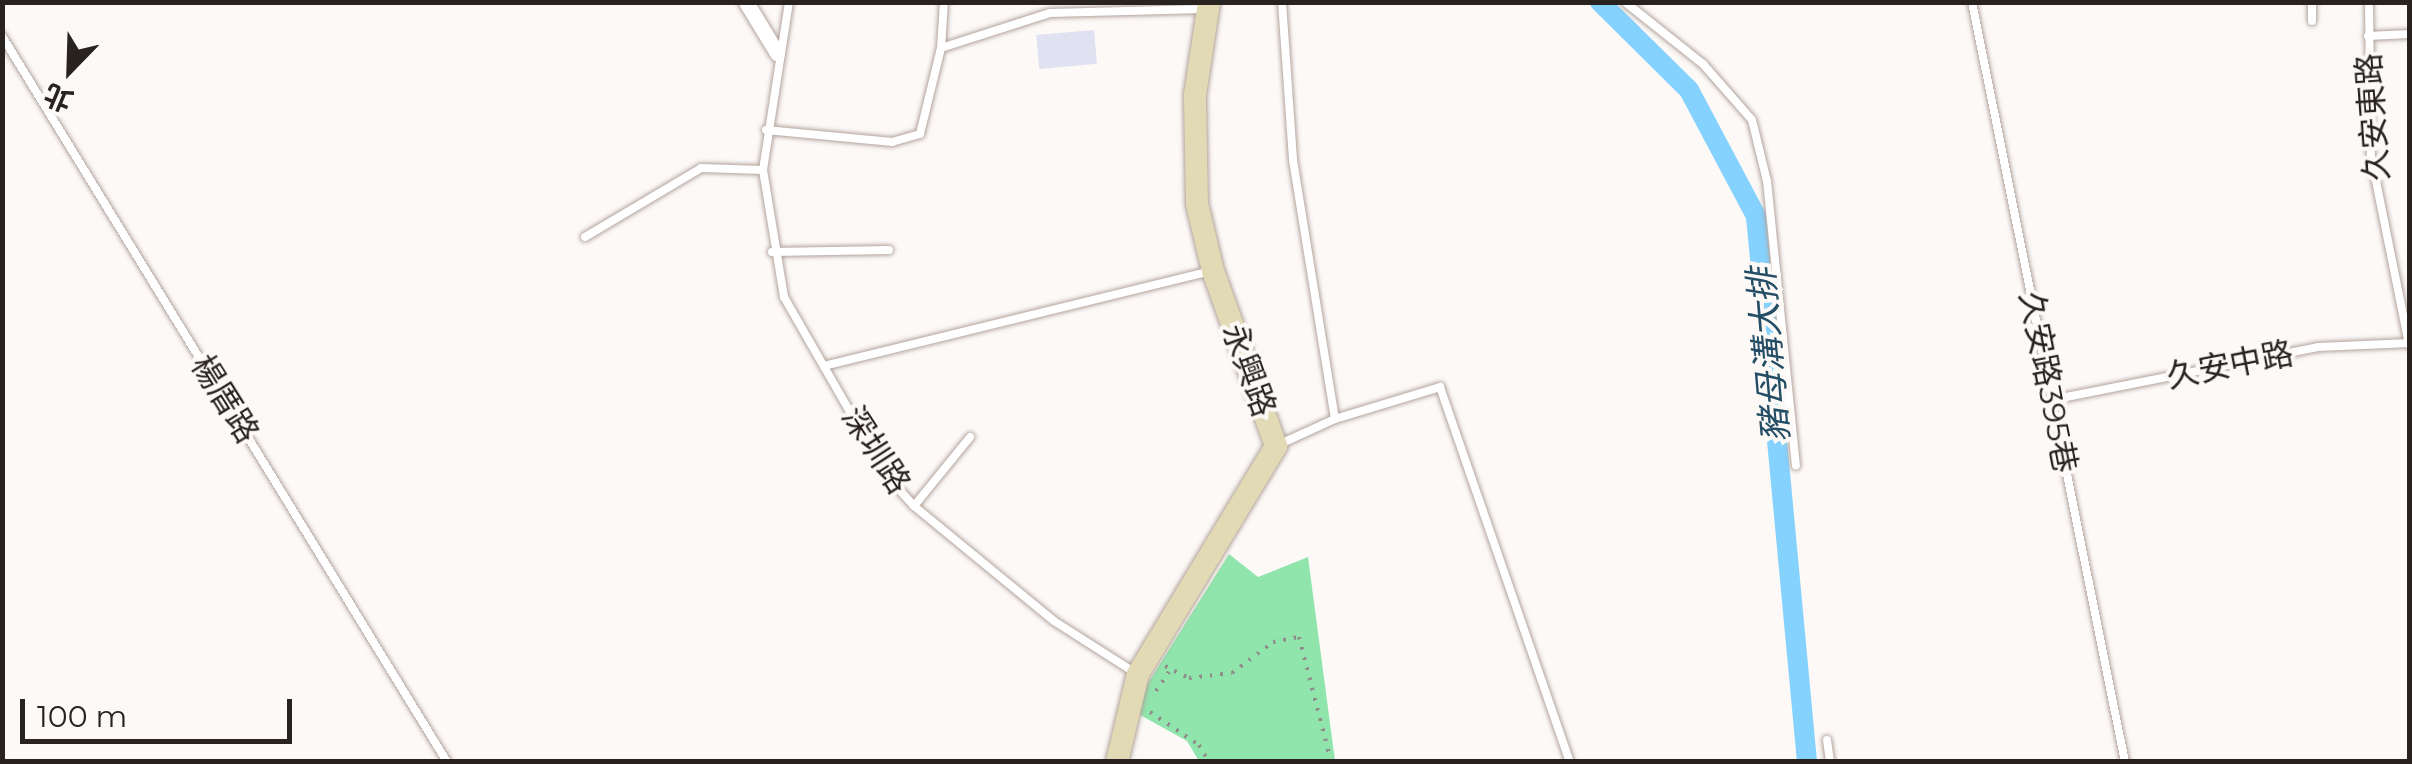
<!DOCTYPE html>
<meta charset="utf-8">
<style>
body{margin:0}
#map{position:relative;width:2412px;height:764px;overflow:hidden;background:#fcf9f7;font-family:Montserrat,"Noto Sans TC",sans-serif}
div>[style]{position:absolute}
.green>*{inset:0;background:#90e5ac}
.canal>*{height:20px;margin:-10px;padding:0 10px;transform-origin:10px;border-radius:10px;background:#85d2fe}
.building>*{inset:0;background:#e0e1f1;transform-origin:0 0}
.path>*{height:4px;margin-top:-2px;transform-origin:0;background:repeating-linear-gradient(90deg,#908c89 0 2.5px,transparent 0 10.5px)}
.roads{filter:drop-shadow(0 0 2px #b3a49c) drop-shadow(0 0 2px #b3a49c)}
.lane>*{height:8px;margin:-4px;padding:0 4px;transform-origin:4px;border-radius:4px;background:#fff}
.street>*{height:15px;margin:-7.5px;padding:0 7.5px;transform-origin:7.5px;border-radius:7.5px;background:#fff}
.secondary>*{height:22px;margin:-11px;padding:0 11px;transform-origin:11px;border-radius:11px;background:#e2dab5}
span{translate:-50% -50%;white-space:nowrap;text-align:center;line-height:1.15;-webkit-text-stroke:8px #fcf9f7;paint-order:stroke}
.street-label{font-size:32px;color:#292320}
.water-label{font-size:35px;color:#244e65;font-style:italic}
.frame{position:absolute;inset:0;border:5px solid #292320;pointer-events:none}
.north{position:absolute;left:20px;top:20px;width:100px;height:100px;-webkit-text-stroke:8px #fcf9f7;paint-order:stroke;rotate:203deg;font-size:28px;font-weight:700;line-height:40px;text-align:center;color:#292320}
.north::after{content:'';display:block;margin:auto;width:35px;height:45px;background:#292320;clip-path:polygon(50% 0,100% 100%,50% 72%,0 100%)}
.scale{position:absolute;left:20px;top:699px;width:272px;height:45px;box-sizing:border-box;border:5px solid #292320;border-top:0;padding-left:12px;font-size:30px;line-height:35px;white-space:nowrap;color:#292320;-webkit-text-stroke:8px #fcf9f7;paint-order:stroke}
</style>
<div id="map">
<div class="green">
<div style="clip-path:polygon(1229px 554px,1258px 577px,1308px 557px,1335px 761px,1199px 761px,1187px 741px,1131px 710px)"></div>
</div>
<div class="canal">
<div style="left:1600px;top:2px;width:125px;rotate:44.7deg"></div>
<div style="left:1689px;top:90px;width:143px;rotate:62deg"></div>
<div style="left:1756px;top:216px;width:548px;rotate:84.66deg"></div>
</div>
<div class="building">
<div style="left:1094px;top:30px;width:34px;height:58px;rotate:85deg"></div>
</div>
<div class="path">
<div style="left:1165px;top:666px;width:27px;rotate:27deg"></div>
<div style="left:1189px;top:678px;width:43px;rotate:-6.6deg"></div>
<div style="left:1232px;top:673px;width:51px;rotate:-37.1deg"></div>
<div style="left:1273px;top:642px;width:26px;rotate:-11deg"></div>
<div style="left:1299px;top:637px;width:129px;rotate:75.6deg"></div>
<div style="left:1156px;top:691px;width:23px;rotate:-56deg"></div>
<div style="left:1150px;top:712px;width:59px;rotate:34deg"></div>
<div style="left:1199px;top:745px;width:20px;rotate:60deg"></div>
</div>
<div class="roads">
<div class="lane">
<div style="left:789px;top:2px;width:170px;rotate:98.8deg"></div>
<div style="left:763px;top:170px;width:129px;rotate:80.6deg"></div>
<div style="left:784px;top:297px;width:207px;rotate:60.1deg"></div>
<div style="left:887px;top:476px;width:40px;rotate:48deg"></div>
<div style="left:914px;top:506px;width:181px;rotate:39.4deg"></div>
<div style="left:1054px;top:621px;width:95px;rotate:32.5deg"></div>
<div style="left:1282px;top:2px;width:158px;rotate:86deg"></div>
<div style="left:1293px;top:160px;width:262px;rotate:80.8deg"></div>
<div style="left:1625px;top:2px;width:100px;rotate:38.5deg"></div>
<div style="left:1703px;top:64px;width:74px;rotate:48.8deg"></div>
<div style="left:1752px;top:120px;width:63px;rotate:76.2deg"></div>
<div style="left:1767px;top:181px;width:286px;rotate:84.2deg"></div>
<div style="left:1972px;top:2px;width:775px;rotate:78.62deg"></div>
<div style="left:2369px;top:2px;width:154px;rotate:89.3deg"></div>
<div style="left:2371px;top:156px;width:192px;rotate:78.6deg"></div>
<div style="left:2312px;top:21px;width:19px;rotate:-90deg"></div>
<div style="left:2px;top:36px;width:852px;rotate:58.49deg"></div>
<div style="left:2368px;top:36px;width:42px;rotate:-2.7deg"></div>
<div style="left:941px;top:48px;width:114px;rotate:-17.8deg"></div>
<div style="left:1050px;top:13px;width:153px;rotate:-1.5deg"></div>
<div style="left:766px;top:130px;width:127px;rotate:5.4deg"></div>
<div style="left:892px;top:142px;width:29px;rotate:-16deg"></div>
<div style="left:920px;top:134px;width:89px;rotate:-76.3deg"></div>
<div style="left:941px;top:48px;width:46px;rotate:-86.3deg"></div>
<div style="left:585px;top:237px;width:135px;rotate:-30.7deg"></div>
<div style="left:701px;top:168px;width:62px;rotate:1.8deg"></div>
<div style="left:772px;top:252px;width:117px;rotate:-1deg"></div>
<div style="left:824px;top:366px;width:395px;rotate:-13.8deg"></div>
<div style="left:2051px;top:400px;width:272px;rotate:-11.2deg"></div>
<div style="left:2318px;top:347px;width:92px;rotate:-2.5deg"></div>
<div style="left:1280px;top:444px;width:60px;rotate:-24.4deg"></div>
<div style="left:1335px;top:419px;width:110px;rotate:-16.9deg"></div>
<div style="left:1440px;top:387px;width:397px;rotate:70.9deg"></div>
<div style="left:914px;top:506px;width:89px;rotate:-50.9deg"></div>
<div style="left:1827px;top:740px;width:22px;rotate:82deg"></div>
</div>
<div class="street">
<div style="left:746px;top:2px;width:60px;rotate:58.7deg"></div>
</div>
<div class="secondary">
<div style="left:1117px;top:762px;width:90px;rotate:-76.6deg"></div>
<div style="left:1138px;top:674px;width:267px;rotate:-58.8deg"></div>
<div style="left:1276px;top:446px;width:186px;rotate:-109.8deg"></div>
<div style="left:1213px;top:271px;width:69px;rotate:-103.4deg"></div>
<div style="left:1197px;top:204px;width:109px;rotate:-91.1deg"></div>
<div style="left:1195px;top:95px;width:94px;rotate:-81.4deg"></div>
</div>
</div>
<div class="street-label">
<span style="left:2373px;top:117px;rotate:-94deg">久安東路</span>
<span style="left:2230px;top:365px;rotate:-11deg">久安中路</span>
<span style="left:1249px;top:370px;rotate:70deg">永興路</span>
<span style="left:2048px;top:382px;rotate:79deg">久安路395巷</span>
<span style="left:225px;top:399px;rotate:58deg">楊厝路</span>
<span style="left:876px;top:450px;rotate:57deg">深圳路</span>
</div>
<div class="water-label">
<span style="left:1769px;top:355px;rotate:-95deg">豬母溝大排</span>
</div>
<div class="frame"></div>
<div class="north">北</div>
<div class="scale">100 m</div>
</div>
